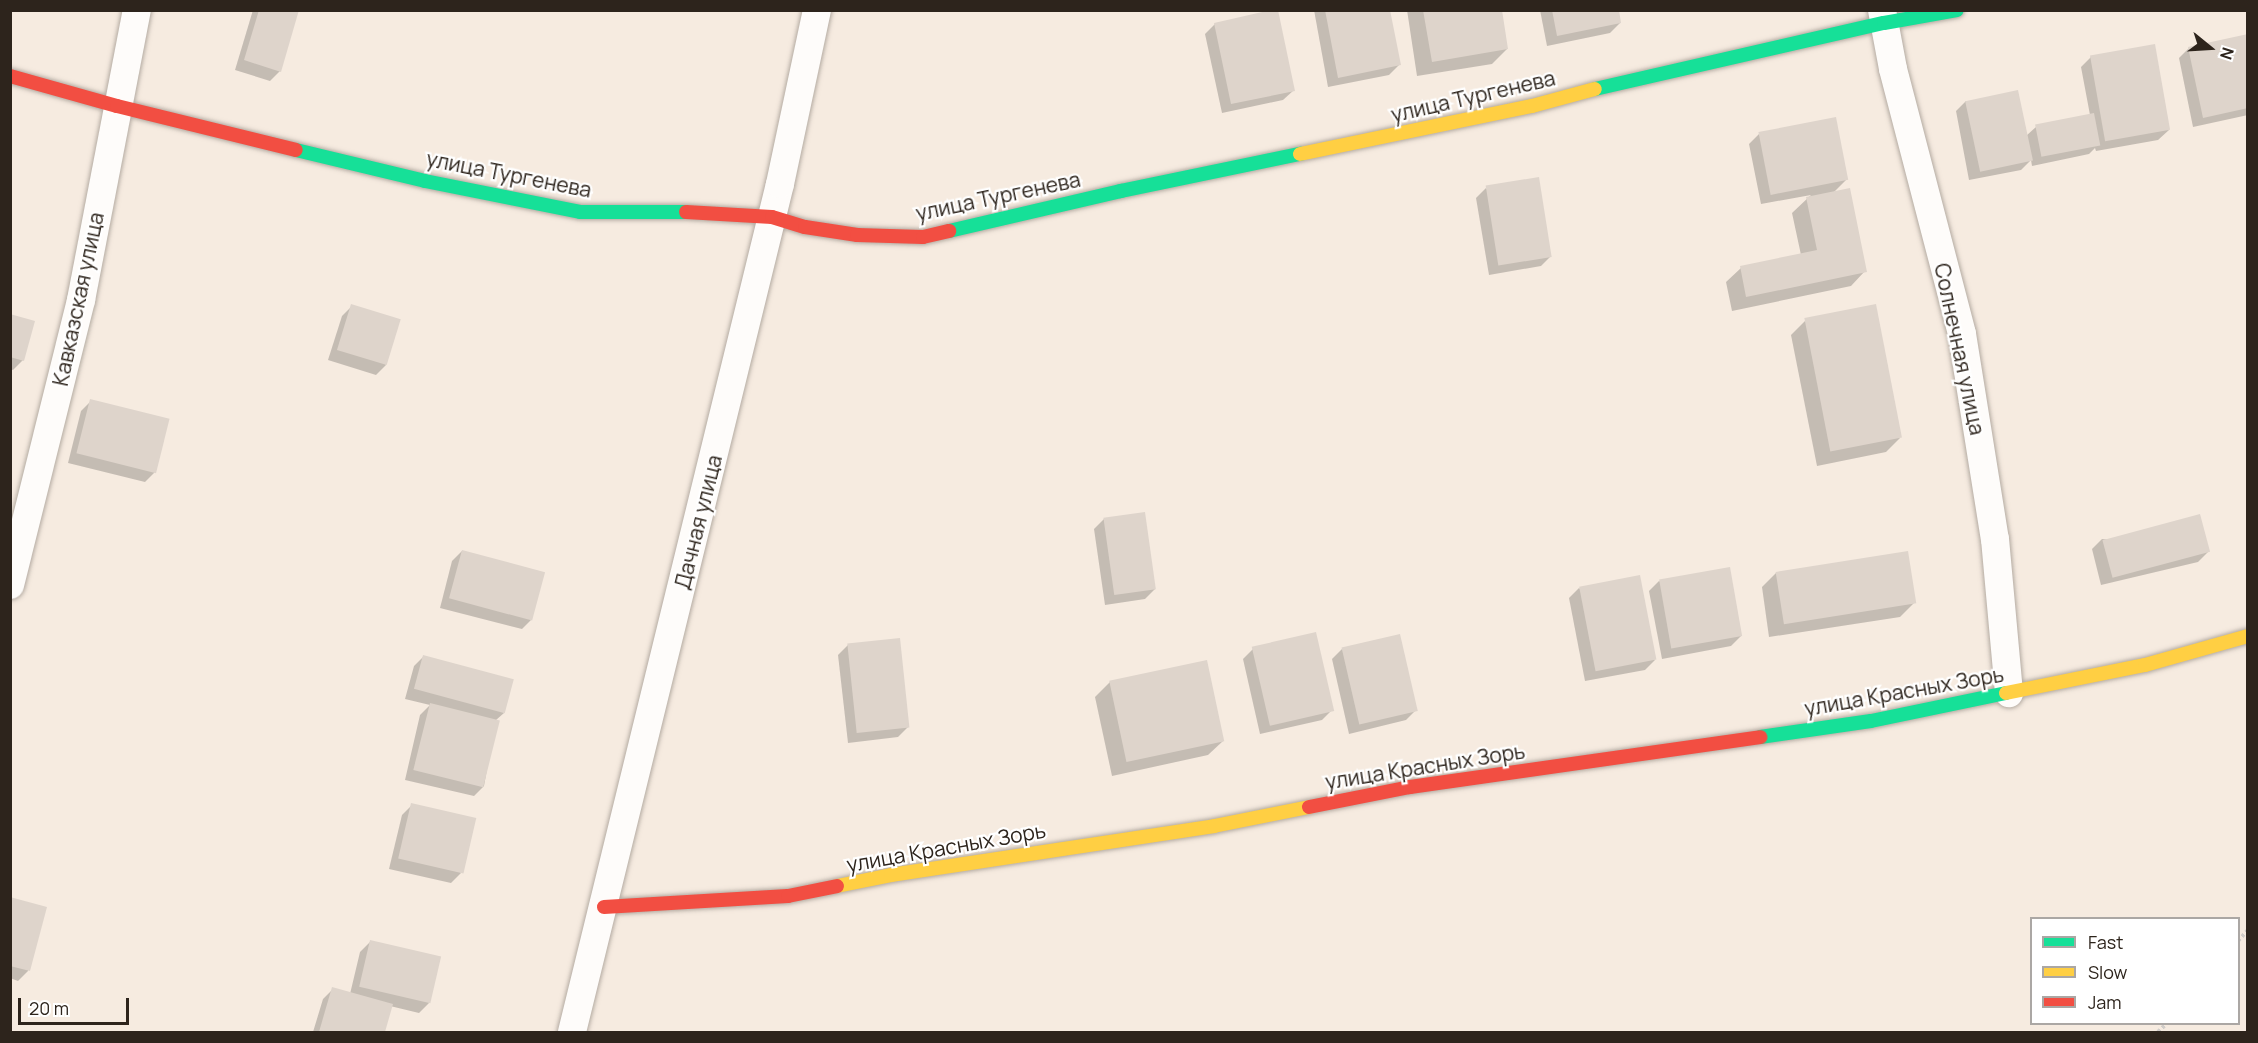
<!DOCTYPE html>
<meta charset="utf-8">
<style>
body{margin:0}
#map{position:relative;width:2258px;height:1043px;overflow:hidden;background:#f6ebe0;font-family:Manrope,sans-serif}
div>[style]{position:absolute}
.shadow>*{inset:0;background:#0003}
.building>*{inset:0;background:#ded4cb;transform-origin:0 0}
.path>*{height:4px;margin-top:-2px;transform-origin:0;background:repeating-linear-gradient(90deg,#d1cdc9 0 3px,transparent 0 6px)}
.roads{filter:drop-shadow(0 0 2px #b4aba2) drop-shadow(0 0 2px #b4aba2)}
.street>*{height:28px;margin:-14px;padding:0 14px;transform-origin:14px;border-radius:14px;background:#fefcfa}
.fast>*{height:14px;margin:-7px;padding:0 7px;transform-origin:7px;border-radius:7px;background:#16e098}
.slow>*{height:14px;margin:-7px;padding:0 7px;transform-origin:7px;border-radius:7px;background:#ffcf43}
.jam>*{height:14px;margin:-7px;padding:0 7px;transform-origin:7px;border-radius:7px;background:#f24e42}
span{translate:-50% -50%;white-space:nowrap;text-align:center;line-height:1.15;-webkit-text-stroke:4.5px #fff;paint-order:stroke}
.street-label{font-size:21px;color:#2d241c}
.frame{position:absolute;inset:0;border:12px solid #2d241c;pointer-events:none}
.legend{position:absolute;left:2030px;top:917px;width:210px;height:108px;box-sizing:border-box;background:#fff;border:2px solid #aba7a4;margin:0;padding:8px 10px;list-style:none;font-size:18px;color:#2d241c}
.legend li{display:flex;align-items:center;gap:12px;height:30px}
.legend b{width:30px;border:2px solid #aba7a4}
.north{position:absolute;left:2180px;top:18px;width:60px;height:60px;-webkit-text-stroke:4px #fff;paint-order:stroke;rotate:108deg;font-size:16px;font-weight:700;line-height:24px;text-align:center;color:#2d241c}
.north::after{content:'';display:block;margin:auto;width:21px;height:27px;background:#2d241c;clip-path:polygon(50% 0,100% 100%,50% 72%,0 100%)}
.scale{position:absolute;left:18px;top:998px;width:111px;height:27px;box-sizing:border-box;border:3px solid #2d241c;border-top:0;padding-left:8px;font-size:18px;line-height:21px;white-space:nowrap;color:#2d241c;-webkit-text-stroke:4px #fff;paint-order:stroke}
</style>
<div id="map">
<div class="shadow">
<div style="clip-path:polygon(253px 10px,298px 10px,280px 71px,270px 81px,235px 70px)"></div>
<div style="clip-path:polygon(1314px 10px,1388px 10px,1399px 65px,1389px 75px,1328px 87px)"></div>
<div style="clip-path:polygon(1407px 10px,1500px 10px,1507px 49px,1492px 64px,1417px 76px)"></div>
<div style="clip-path:polygon(1540px 10px,1617px 10px,1620px 23px,1610px 33px,1547px 46px)"></div>
<div style="clip-path:polygon(1215px 24px,1294px 90px,1283px 100px,1222px 113px,1205px 34px)"></div>
<div style="clip-path:polygon(2248px 35px,2248px 115px,2193px 127px,2179px 58px,2189px 48px)"></div>
<div style="clip-path:polygon(2091px 57px,2169px 130px,2158px 140px,2096px 151px,2095px 148px,2089px 154px,2032px 166px,2031px 160px,2021px 170px,1969px 180px,1956px 111px,1966px 101px,2026px 136px,2036px 127px,2090px 115px,2081px 67px)"></div>
<div style="clip-path:polygon(1759px 134px,1846px 180px,1834px 192px,1865px 271px,1851px 286px,1732px 311px,1726px 282px,1741px 268px,1801px 255px,1792px 213px,1811px 195px,1761px 204px,1749px 144px)"></div>
<div style="clip-path:polygon(1486px 188px,1551px 256px,1541px 266px,1489px 275px,1476px 198px)"></div>
<div style="clip-path:polygon(352px 306px,386px 365px,376px 375px,328px 360px,342px 316px)"></div>
<div style="clip-path:polygon(10px 316px,23px 360px,13px 370px,10px 369px)"></div>
<div style="clip-path:polygon(1806px 320px,1900px 438px,1886px 452px,1817px 466px,1791px 335px)"></div>
<div style="clip-path:polygon(91px 401px,155px 472px,145px 482px,68px 463px,81px 411px)"></div>
<div style="clip-path:polygon(1104px 519px,1155px 589px,1145px 599px,1105px 605px,1094px 529px)"></div>
<div style="clip-path:polygon(2102px 539px,2208px 552px,2198px 562px,2101px 585px,2092px 549px)"></div>
<div style="clip-path:polygon(462px 551px,532px 619px,522px 629px,440px 608px,452px 561px)"></div>
<div style="clip-path:polygon(1776px 573px,1915px 602px,1900px 617px,1769px 637px,1762px 587px)"></div>
<div style="clip-path:polygon(1659px 581px,1741px 636px,1731px 646px,1662px 659px,1649px 591px)"></div>
<div style="clip-path:polygon(1579px 588px,1655px 660px,1645px 670px,1585px 681px,1569px 598px)"></div>
<div style="clip-path:polygon(848px 645px,908px 727px,898px 737px,848px 743px,838px 655px)"></div>
<div style="clip-path:polygon(1253px 649px,1332px 710px,1322px 720px,1260px 734px,1243px 659px)"></div>
<div style="clip-path:polygon(1342px 649px,1416px 710px,1406px 720px,1349px 734px,1332px 659px)"></div>
<div style="clip-path:polygon(424px 656px,504px 713px,496px 720px,484px 786px,474px 796px,405px 780px,420px 715px,430px 705px,405px 699px,414px 666px)"></div>
<div style="clip-path:polygon(1110px 682px,1223px 741px,1208px 755px,1112px 776px,1095px 697px)"></div>
<div style="clip-path:polygon(412px 805px,461px 873px,451px 883px,389px 869px,402px 815px)"></div>
<div style="clip-path:polygon(10px 898px,45px 908px,28px 971px,18px 981px,10px 978px)"></div>
<div style="clip-path:polygon(370px 942px,439px 957px,429px 1003px,419px 1013px,390px 1006px,383px 1032px,313px 1032px,323px 999px,333px 989px,350px 994px,360px 952px)"></div>
</div>
<div class="building">
<div style="clip-path:polygon(259px 10px,299px 10px,281px 72px,244px 60px)"></div>
<div style="clip-path:polygon(1271px 10px,1278px 10px,1295px 91px,1231px 104px,1214px 23px)"></div>
<div style="clip-path:polygon(1325px 10px,1390px 10px,1401px 65px,1338px 78px)"></div>
<div style="clip-path:polygon(1423px 10px,1502px 10px,1508px 49px,1432px 62px)"></div>
<div style="clip-path:polygon(1552px 10px,1619px 10px,1621px 23px,1557px 36px)"></div>
<div style="clip-path:polygon(2248px 34px,2248px 108px,2203px 118px,2188px 47px)"></div>
<div style="left:2155px;top:44px;width:87px;height:66px;rotate:80deg"></div>
<div style="left:2018px;top:90px;width:72px;height:54px;rotate:78deg"></div>
<div style="left:2094px;top:113px;width:33px;height:60px;rotate:79deg"></div>
<div style="left:1836px;top:117px;width:64px;height:79px;rotate:79deg"></div>
<div style="left:1539px;top:177px;width:81px;height:54px;rotate:81deg"></div>
<div style="clip-path:polygon(1850px 188px,1867px 272px,1746px 297px,1740px 266px,1817px 250px,1806px 197px)"></div>
<div style="left:351px;top:304px;width:52px;height:48px;rotate:17deg"></div>
<div style="left:1876px;top:304px;width:136px;height:73px;rotate:79deg"></div>
<div style="clip-path:polygon(10px 314px,35px 321px,24px 361px,10px 357px)"></div>
<div style="left:90px;top:399px;width:82px;height:56px;rotate:14deg"></div>
<div style="left:1145px;top:512px;width:78px;height:42px;rotate:82deg"></div>
<div style="left:2200px;top:514px;width:39px;height:101px;rotate:75deg"></div>
<div style="left:462px;top:550px;width:86px;height:50px;rotate:15deg"></div>
<div style="left:1908px;top:551px;width:53px;height:134px;rotate:81deg"></div>
<div style="left:1730px;top:567px;width:70px;height:72px;rotate:80deg"></div>
<div style="left:1640px;top:575px;width:86px;height:62px;rotate:79deg"></div>
<div style="left:1316px;top:632px;width:81px;height:66px;rotate:77deg"></div>
<div style="left:1400px;top:634px;width:79px;height:60px;rotate:77deg"></div>
<div style="left:900px;top:638px;width:90px;height:53px;rotate:84deg"></div>
<div style="left:423px;top:655px;width:94px;height:35px;rotate:15deg"></div>
<div style="left:1207px;top:660px;width:83px;height:100px;rotate:78deg"></div>
<div style="left:430px;top:703px;width:72px;height:69px;rotate:14deg"></div>
<div style="left:411px;top:803px;width:67px;height:57px;rotate:13deg"></div>
<div style="clip-path:polygon(10px 897px,47px 907px,30px 971px,10px 966px)"></div>
<div style="left:370px;top:940px;width:73px;height:48px;rotate:13deg"></div>
<div style="clip-path:polygon(332px 987px,393px 1004px,385px 1032px,319px 1032px)"></div>
</div>
<div class="path">
<div style="left:2238px;top:941px;width:15px;rotate:-48deg"></div>
<div style="left:2158px;top:1032px;width:11px;rotate:-45deg"></div>
</div>
<div class="roads">
<div class="street">
<div style="left:1882px;top:10px;width:60px;rotate:79.4deg"></div>
<div style="left:1893px;top:69px;width:274px;rotate:75.4deg"></div>
<div style="left:1962px;top:334px;width:208px;rotate:80.9deg"></div>
<div style="left:1995px;top:539px;width:155px;rotate:84.8deg"></div>
<div style="left:10px;top:585px;width:294px;rotate:-76deg"></div>
<div style="left:81px;top:300px;width:295px;rotate:-79.1deg"></div>
<div style="left:572px;top:1032px;width:873px;rotate:-76.22deg"></div>
<div style="left:780px;top:184px;width:178px;rotate:-78deg"></div>
</div>
<div class="fast">
<div style="left:1595px;top:89px;width:296px;rotate:-12.9deg"></div>
<div style="left:1884px;top:23px;width:74px;rotate:-10.1deg"></div>
<div style="left:296px;top:150px;width:133px;rotate:13.5deg"></div>
<div style="left:425px;top:181px;width:158px;rotate:11.3deg"></div>
<div style="left:580px;top:212px;width:106px"></div>
<div style="left:949px;top:231px;width:177px;rotate:-13.1deg"></div>
<div style="left:1121px;top:191px;width:183px;rotate:-11.7deg"></div>
<div style="left:1760px;top:737px;width:112px;rotate:-8.2deg"></div>
<div style="left:1871px;top:721px;width:138px;rotate:-11.7deg"></div>
</div>
<div class="slow">
<div style="left:1300px;top:154px;width:237px;rotate:-11.7deg"></div>
<div style="left:1532px;top:106px;width:65px;rotate:-15.1deg"></div>
<div style="left:2006px;top:693px;width:142px;rotate:-11.4deg"></div>
<div style="left:2145px;top:665px;width:107px;rotate:-15.7deg"></div>
<div style="left:837px;top:886px;width:55px;rotate:-11.5deg"></div>
<div style="left:891px;top:875px;width:327px;rotate:-8.6deg"></div>
<div style="left:1214px;top:826px;width:97px;rotate:-11.3deg"></div>
</div>
<div class="jam">
<div style="left:10px;top:76px;width:111px;rotate:15.7deg"></div>
<div style="left:117px;top:106px;width:184px;rotate:13.8deg"></div>
<div style="left:686px;top:212px;width:86px;rotate:3.3deg"></div>
<div style="left:772px;top:217px;width:34px;rotate:17deg"></div>
<div style="left:805px;top:227px;width:53px;rotate:8.7deg"></div>
<div style="left:857px;top:235px;width:66px;rotate:1.7deg"></div>
<div style="left:923px;top:237px;width:27px;rotate:-13deg"></div>
<div style="left:1309px;top:807px;width:103px;rotate:-11.2deg"></div>
<div style="left:1410px;top:787px;width:354px;rotate:-8.1deg"></div>
<div style="left:604px;top:907px;width:184px;rotate:-3.4deg"></div>
<div style="left:788px;top:896px;width:50px;rotate:-11.5deg"></div>
</div>
</div>
<div class="street-label">
<span style="left:1473px;top:96px;rotate:-13deg">улица Тургенева</span>
<span style="left:509px;top:174px;rotate:11deg">улица Тургенева</span>
<span style="left:998px;top:196px;rotate:-12deg">улица Тургенева</span>
<span style="left:78px;top:299px;rotate:-78deg">Кавказская улица</span>
<span style="left:1960px;top:349px;rotate:78deg">Солнечная улица</span>
<span style="left:698px;top:522px;rotate:-76deg">Дачная улица</span>
<span style="left:1904px;top:691px;rotate:-10deg">улица Красных Зорь</span>
<span style="left:1425px;top:766px;rotate:-9deg">улица Красных Зорь</span>
<span style="left:946px;top:847px;rotate:-10deg">улица Красных Зорь</span>
</div>
<div class="frame"></div>
<ul class="legend">
<li><b style="height:8px;background:#16e098"></b>Fast</li>
<li><b style="height:8px;background:#ffcf43"></b>Slow</li>
<li><b style="height:8px;background:#f24e42"></b>Jam</li>
</ul>
<div class="north">N</div>
<div class="scale">20 m</div>
</div>
